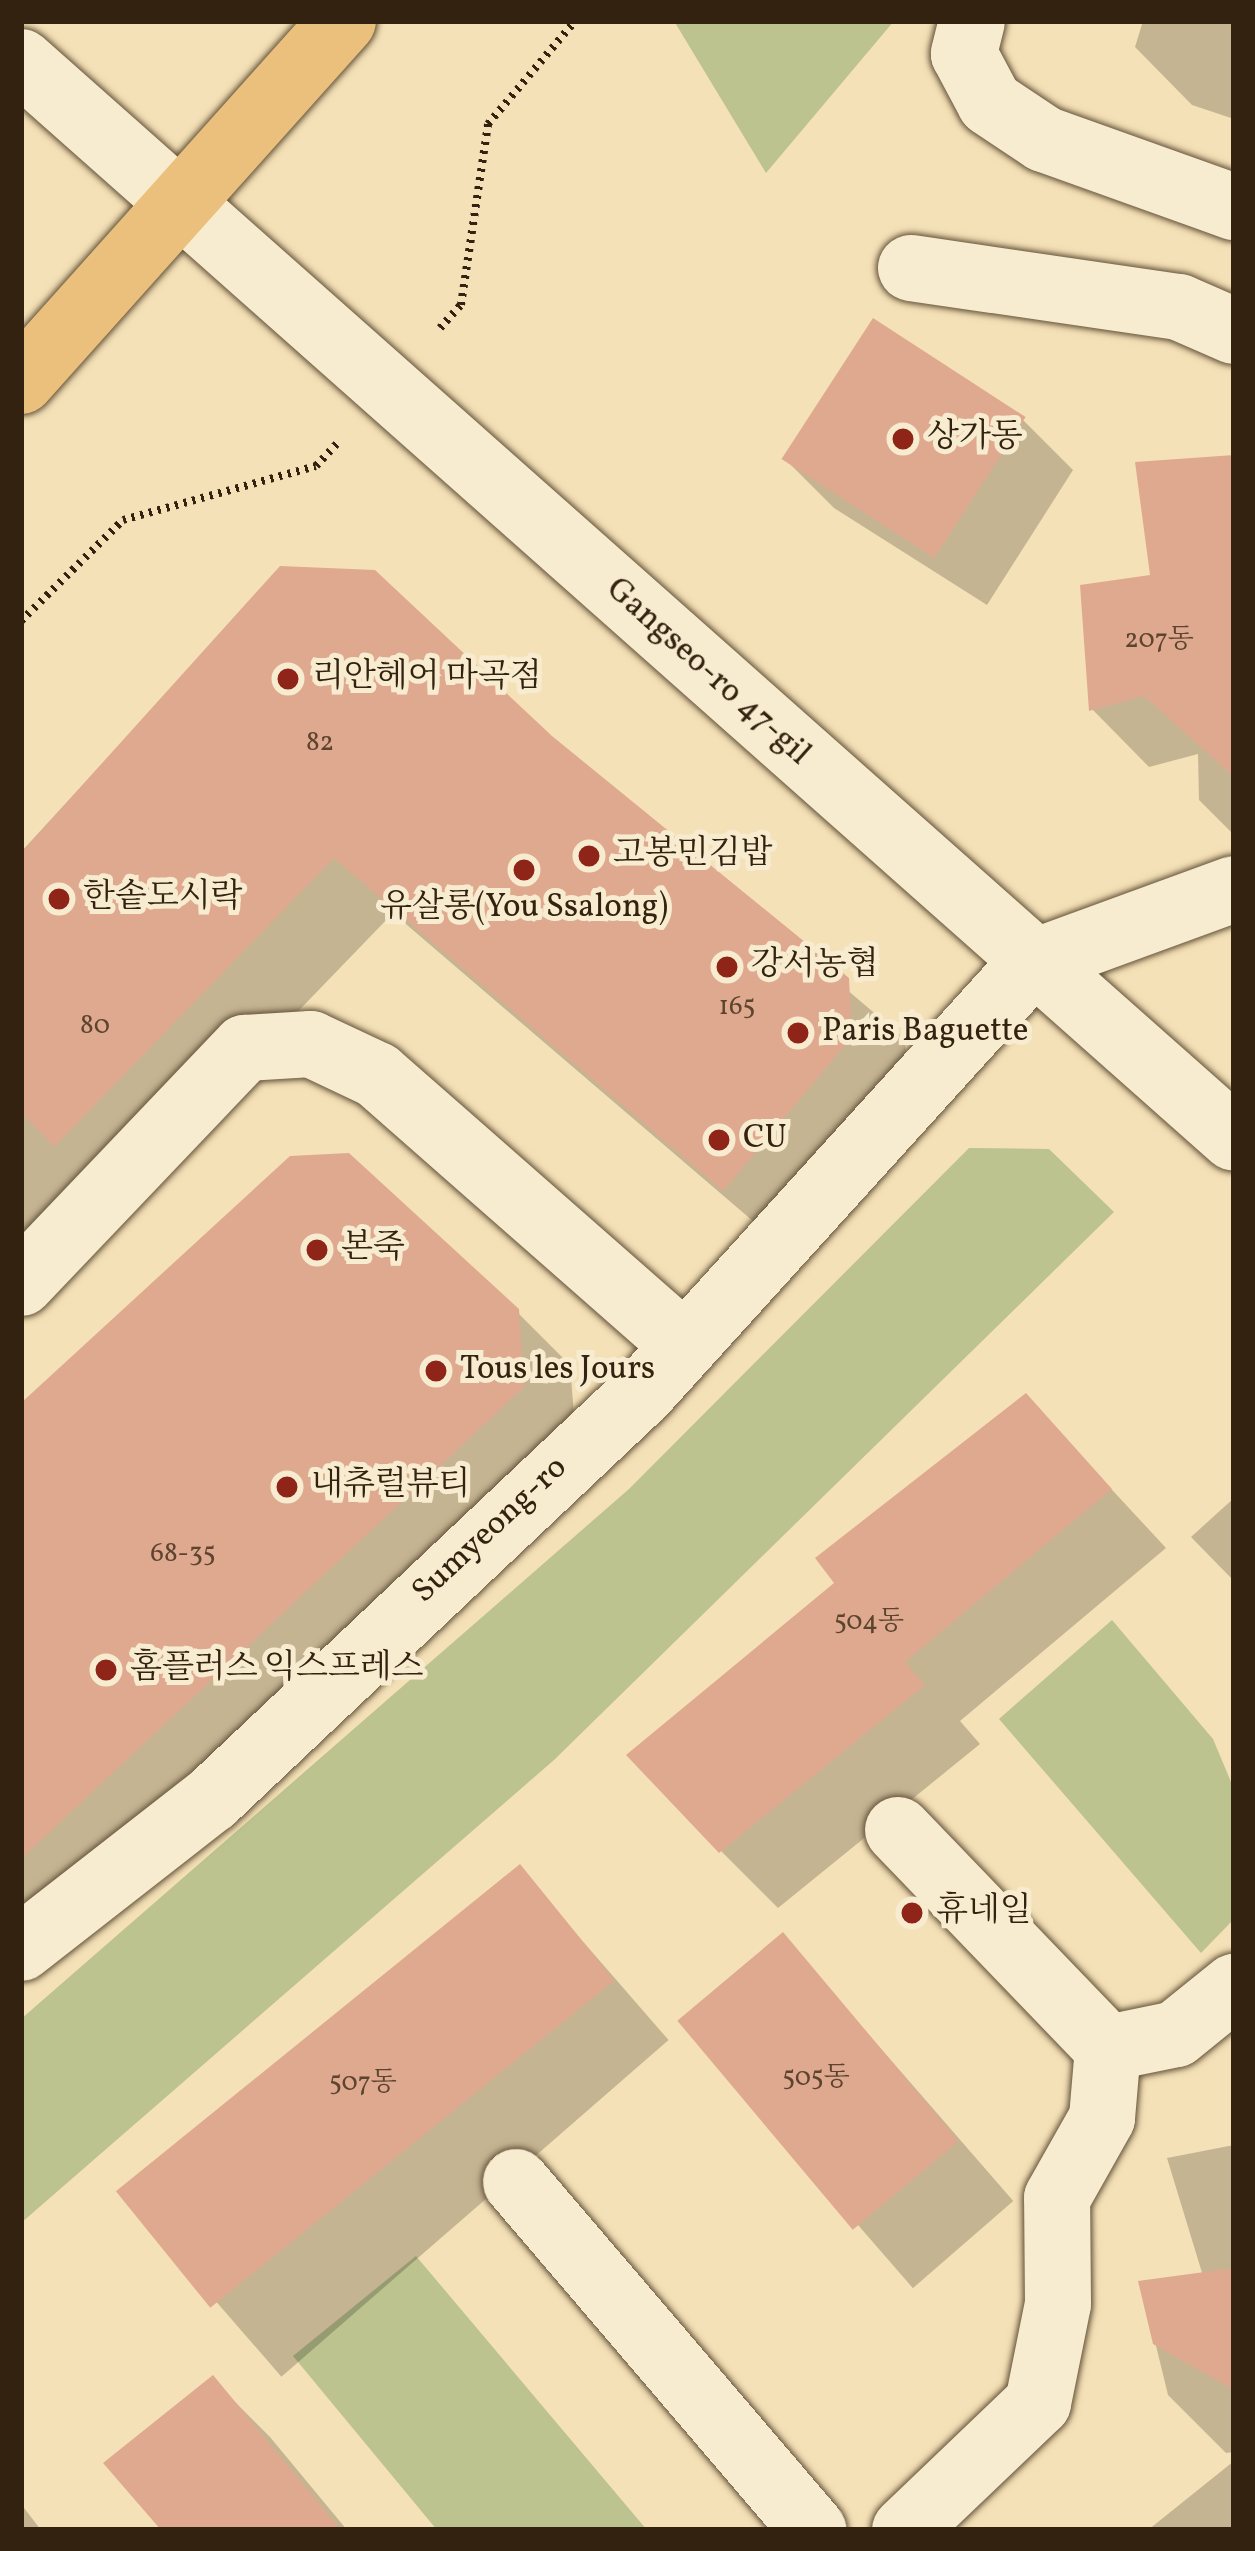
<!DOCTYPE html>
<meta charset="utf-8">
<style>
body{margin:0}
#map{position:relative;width:1255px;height:2551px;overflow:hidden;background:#f5e1b7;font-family:Vollkorn,"Noto Serif KR",serif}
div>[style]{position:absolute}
.green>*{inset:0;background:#bcc38e}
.shadow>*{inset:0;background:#0003;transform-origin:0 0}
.building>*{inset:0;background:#dfa990;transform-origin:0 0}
.path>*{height:8px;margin-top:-4px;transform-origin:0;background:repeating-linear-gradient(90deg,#32220f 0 3px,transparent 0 9px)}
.roads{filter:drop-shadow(0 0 3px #635239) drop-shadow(0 0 3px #635239)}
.minor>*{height:66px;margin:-33px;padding:0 33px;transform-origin:33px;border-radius:33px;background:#f8ecd0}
.major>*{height:66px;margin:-33px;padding:0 33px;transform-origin:33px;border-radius:33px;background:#eac07c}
.dots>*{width:33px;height:33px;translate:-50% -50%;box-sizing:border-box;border:6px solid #f8ecd0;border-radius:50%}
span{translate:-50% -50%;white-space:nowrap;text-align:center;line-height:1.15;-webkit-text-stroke:10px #f8ecd0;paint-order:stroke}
.number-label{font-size:27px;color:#5d442f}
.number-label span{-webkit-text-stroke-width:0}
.poi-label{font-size:33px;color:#32220f}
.left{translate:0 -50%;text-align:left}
.street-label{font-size:33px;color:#32220f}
.frame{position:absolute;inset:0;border:24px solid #32220f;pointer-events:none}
</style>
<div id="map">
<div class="green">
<div style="clip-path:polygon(674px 21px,894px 21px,766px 173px)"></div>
<div style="clip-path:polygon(969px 1148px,1049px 1149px,1114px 1212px,554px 1760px,21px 2223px,21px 2019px,629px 1489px)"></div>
<div style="clip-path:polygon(1112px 1620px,1213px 1739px,1234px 1789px,1234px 1919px,1201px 1953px,999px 1719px)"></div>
<div style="clip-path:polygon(416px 2256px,647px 2530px,437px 2530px,293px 2356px)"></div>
</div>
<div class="shadow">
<div style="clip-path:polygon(1143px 21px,1234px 21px,1234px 119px,1192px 105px,1135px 47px)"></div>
<div style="clip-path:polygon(873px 322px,1024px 421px,1073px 470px,987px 605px,834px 508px,785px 459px)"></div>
<div style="clip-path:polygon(1234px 458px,1234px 835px,1199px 800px,1198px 754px,1149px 767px,1092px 709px,1153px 578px)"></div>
<div style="clip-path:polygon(281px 569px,550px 738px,905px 1039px,908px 1095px,782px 1246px,393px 913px,114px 1202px,21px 1260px,21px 852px)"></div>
<div style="clip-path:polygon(517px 1312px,570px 1365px,576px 1440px,21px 1941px,21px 1407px)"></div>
<div style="clip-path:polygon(1026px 1397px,1166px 1548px,960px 1721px,980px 1744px,778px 1908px,721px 1851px,838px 1584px)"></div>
<div style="clip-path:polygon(1234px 1498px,1234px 1581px,1191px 1537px)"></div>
<div style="left:519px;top:1868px;width:228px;height:513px;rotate:49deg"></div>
<div style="left:783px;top:1936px;width:351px;height:133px;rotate:49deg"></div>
<div style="clip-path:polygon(1234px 2145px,1234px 2452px,1226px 2453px,1168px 2395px,1141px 2284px,1203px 2276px,1167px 2158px)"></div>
<div style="clip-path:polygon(213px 2380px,270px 2437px,347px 2530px,165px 2530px)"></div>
<div style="clip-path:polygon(1234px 2461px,1234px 2530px,1148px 2530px)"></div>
<div style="clip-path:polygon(21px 2504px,41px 2530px,21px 2530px)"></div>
</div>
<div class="building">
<div style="left:873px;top:318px;width:182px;height:168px;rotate:33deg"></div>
<div style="clip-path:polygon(1234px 455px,1234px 777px,1144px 696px,1089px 711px,1080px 585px,1150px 575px,1135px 462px)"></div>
<div style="clip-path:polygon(280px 566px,375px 570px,552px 736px,849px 978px,852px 1037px,723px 1191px,334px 858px,54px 1147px,21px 1112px,21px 853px)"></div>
<div style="clip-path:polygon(349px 1153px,519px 1309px,524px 1387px,21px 1859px,21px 1403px,290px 1156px)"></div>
<div style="clip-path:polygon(1026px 1393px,1112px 1489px,905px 1662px,925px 1685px,719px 1853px,626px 1755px,834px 1583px,815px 1558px)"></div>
<div style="left:520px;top:1864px;width:150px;height:520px;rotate:51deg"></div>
<div style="left:783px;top:1932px;width:273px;height:138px;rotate:50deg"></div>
<div style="clip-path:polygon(1234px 2268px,1234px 2390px,1153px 2344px,1138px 2281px)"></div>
<div style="clip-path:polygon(213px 2375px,341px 2530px,161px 2530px,103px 2463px)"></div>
</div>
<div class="path">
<div style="left:440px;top:328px;width:31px;rotate:-48deg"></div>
<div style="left:461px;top:305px;width:183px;rotate:-81.5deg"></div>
<div style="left:488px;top:124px;width:135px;rotate:-49.8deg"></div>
<div style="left:21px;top:621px;width:144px;rotate:-44.7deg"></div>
<div style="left:123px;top:520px;width:200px;rotate:-15.6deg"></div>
<div style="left:316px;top:466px;width:33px;rotate:-47deg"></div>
</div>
<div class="roads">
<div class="minor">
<div style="left:972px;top:21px;width:34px;rotate:104deg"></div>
<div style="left:964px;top:54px;width:55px;rotate:62deg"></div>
<div style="left:990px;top:103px;width:65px;rotate:33.7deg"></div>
<div style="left:1044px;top:139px;width:202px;rotate:19.7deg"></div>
<div style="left:21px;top:62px;width:1621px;rotate:41.57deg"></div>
<div style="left:911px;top:268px;width:271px;rotate:8.3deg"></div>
<div style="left:1179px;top:307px;width:60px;rotate:23.6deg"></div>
<div style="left:21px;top:1283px;width:325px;rotate:-46.4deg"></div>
<div style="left:245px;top:1048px;width:66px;rotate:-3.5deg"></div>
<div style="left:311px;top:1044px;width:73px;rotate:25.2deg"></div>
<div style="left:377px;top:1075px;width:410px;rotate:41.3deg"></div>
<div style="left:898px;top:1830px;width:303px;rotate:46.1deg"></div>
<div style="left:1108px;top:2048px;width:69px;rotate:-11.6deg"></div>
<div style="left:1176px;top:2034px;width:75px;rotate:-39deg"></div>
<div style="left:21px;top:1948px;width:242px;rotate:-38deg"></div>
<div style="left:212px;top:1799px;width:593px;rotate:-43.36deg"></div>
<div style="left:643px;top:1392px;width:579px;rotate:-47.8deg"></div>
<div style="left:1032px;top:963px;width:215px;rotate:-20.1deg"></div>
<div style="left:516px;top:2182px;width:458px;rotate:49.5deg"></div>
<div style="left:905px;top:2530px;width:184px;rotate:-43.7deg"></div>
<div style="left:1038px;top:2403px;width:101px;rotate:-78.6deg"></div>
<div style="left:1058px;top:2304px;width:106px;rotate:-90.5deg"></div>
<div style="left:1057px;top:2198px;width:92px;rotate:-60.6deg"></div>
<div style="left:1102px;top:2118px;width:70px;rotate:-85.1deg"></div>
</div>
<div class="major">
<div style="left:21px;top:381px;width:483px;rotate:-48.2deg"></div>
</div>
</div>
<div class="dots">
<div style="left:903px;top:439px;background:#8f2418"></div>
<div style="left:288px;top:679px;background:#8f2418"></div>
<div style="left:589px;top:856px;background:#8f2418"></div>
<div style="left:524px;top:870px;background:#8f2418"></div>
<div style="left:59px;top:899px;background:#8f2418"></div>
<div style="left:727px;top:967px;background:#8f2418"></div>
<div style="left:798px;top:1033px;background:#8f2418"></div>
<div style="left:719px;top:1140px;background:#8f2418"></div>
<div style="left:317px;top:1250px;background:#8f2418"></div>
<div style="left:436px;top:1371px;background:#8f2418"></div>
<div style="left:287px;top:1487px;background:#8f2418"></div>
<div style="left:106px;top:1670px;background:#8f2418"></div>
<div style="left:912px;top:1913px;background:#8f2418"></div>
</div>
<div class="number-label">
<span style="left:1159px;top:641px">207동</span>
<span style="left:320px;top:744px">82</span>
<span style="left:737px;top:1008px">165</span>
<span style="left:95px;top:1027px">80</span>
<span style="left:183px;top:1555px">68-35</span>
<span style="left:869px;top:1623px">504동</span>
<span style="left:816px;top:2079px">505동</span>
<span style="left:363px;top:2084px">507동</span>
</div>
<div class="poi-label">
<span class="left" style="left:927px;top:439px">상가동</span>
<span class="left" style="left:312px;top:679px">리안헤어 마곡점</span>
<span class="left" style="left:613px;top:856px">고봉민김밥</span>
<span class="left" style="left:83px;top:899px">한솥도시락</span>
<span style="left:524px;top:909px">유살롱(You Ssalong)</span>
<span class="left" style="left:751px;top:967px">강서농협</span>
<span class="left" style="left:822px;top:1033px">Paris Baguette</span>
<span class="left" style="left:743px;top:1140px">CU</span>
<span class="left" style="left:341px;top:1250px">본죽</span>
<span class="left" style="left:460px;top:1371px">Tous les Jours</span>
<span class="left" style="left:311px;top:1487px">내츄럴뷰티</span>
<span class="left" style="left:130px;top:1670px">홈플러스 익스프레스</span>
<span class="left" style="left:936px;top:1913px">휴네일</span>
</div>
<div class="street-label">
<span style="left:707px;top:673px;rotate:42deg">Gangseo-ro 47-gil</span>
<span style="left:491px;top:1531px;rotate:-43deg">Sumyeong-ro</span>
</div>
<div class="frame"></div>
</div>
